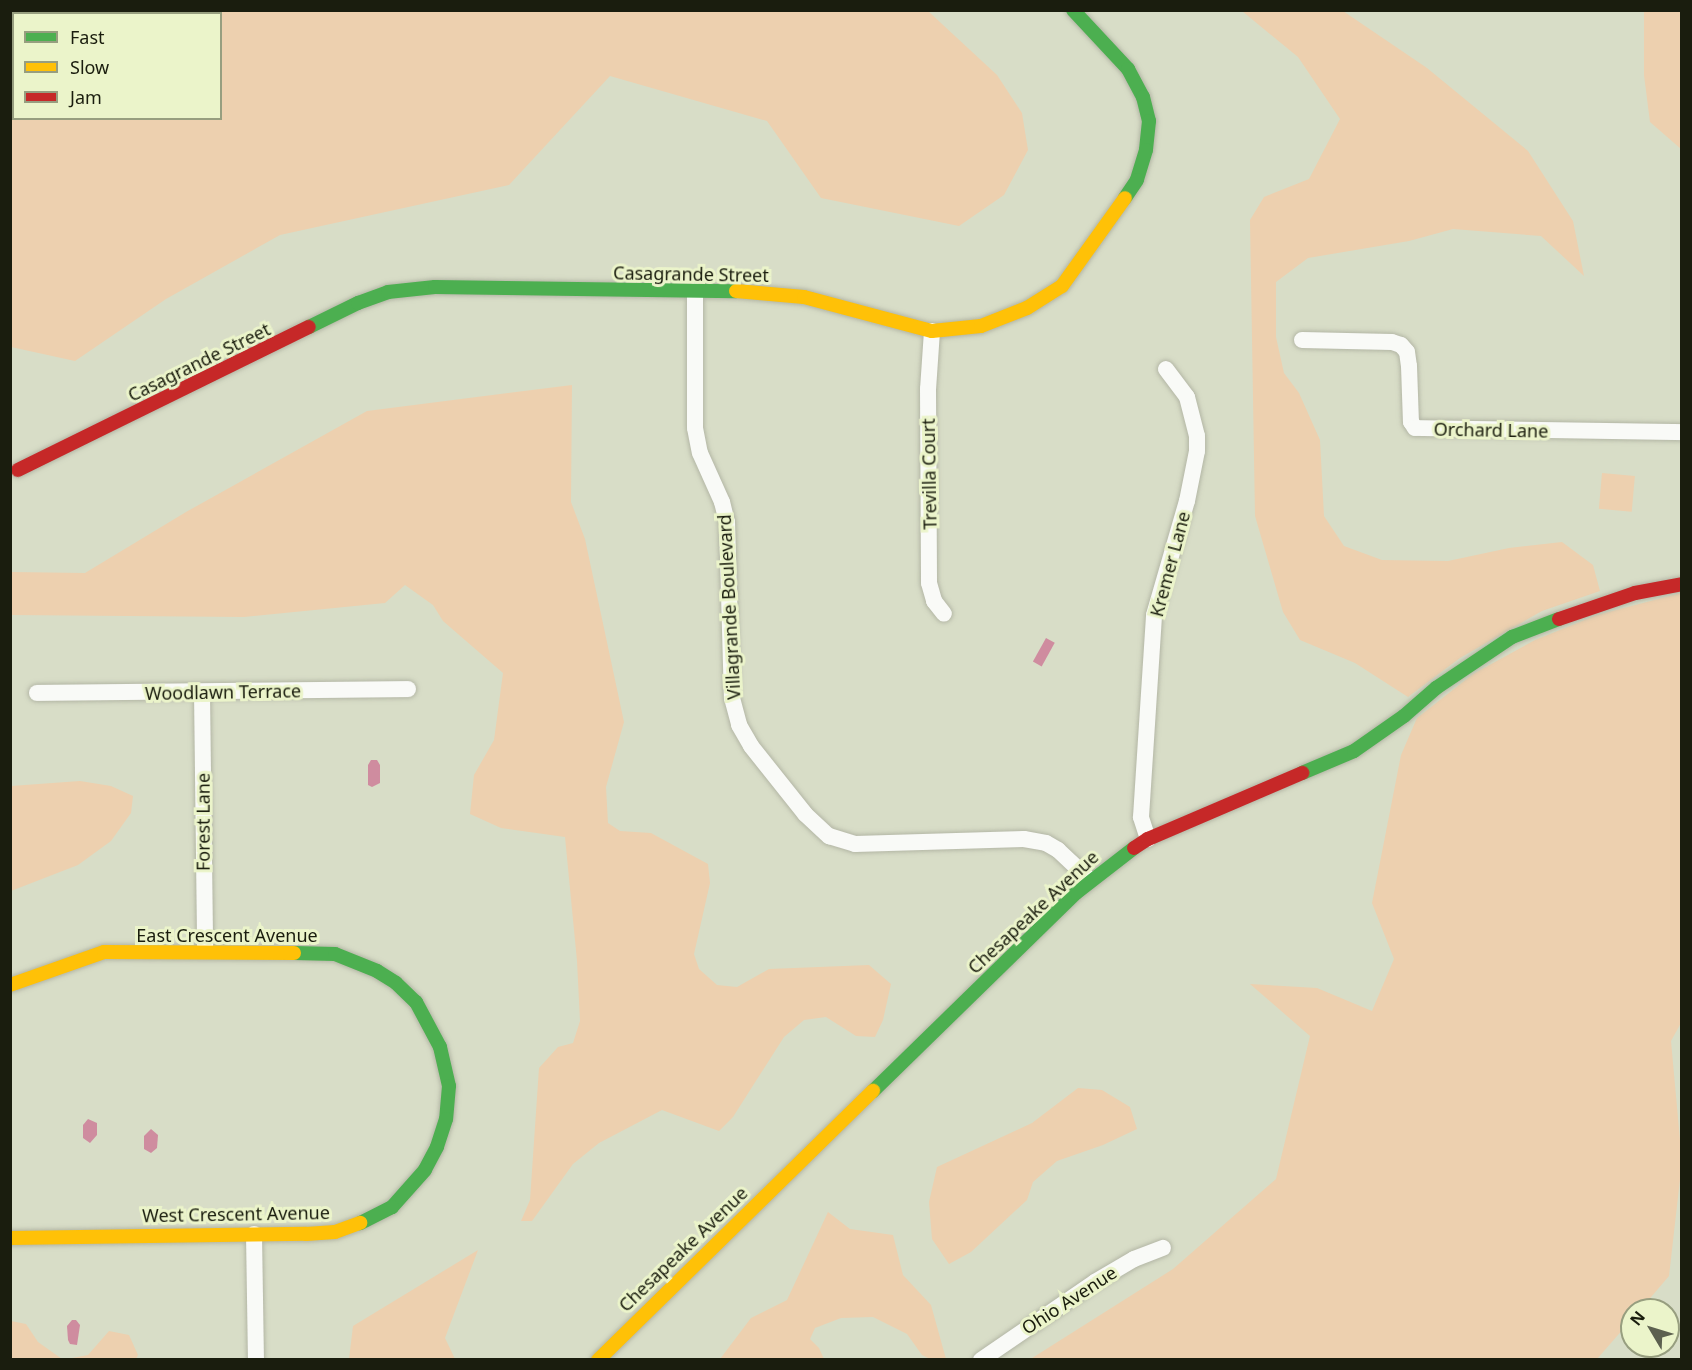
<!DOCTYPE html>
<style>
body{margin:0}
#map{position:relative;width:1692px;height:1370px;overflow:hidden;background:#d8ddc7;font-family:"Noto Sans",sans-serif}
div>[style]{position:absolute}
.green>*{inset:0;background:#edd0af;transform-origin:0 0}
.water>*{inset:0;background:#cf8c9f;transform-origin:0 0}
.roads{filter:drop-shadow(0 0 2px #b3b6a5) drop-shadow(0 0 2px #b3b6a5)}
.street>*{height:16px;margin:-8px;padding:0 8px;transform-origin:8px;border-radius:8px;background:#f9faf7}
.fast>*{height:14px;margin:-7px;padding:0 7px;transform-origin:7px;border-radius:7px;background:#4caf50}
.slow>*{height:14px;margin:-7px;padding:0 7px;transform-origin:7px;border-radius:7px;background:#ffc107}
.jam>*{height:14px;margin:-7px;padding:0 7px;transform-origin:7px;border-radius:7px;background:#c62828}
span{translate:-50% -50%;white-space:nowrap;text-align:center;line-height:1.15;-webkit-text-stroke:6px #ebf4ca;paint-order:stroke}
.street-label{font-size:18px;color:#1a1d0e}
.frame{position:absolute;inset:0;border:12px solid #1a1d0e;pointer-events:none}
.legend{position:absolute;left:12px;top:12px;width:210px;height:108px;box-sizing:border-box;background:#ebf4ca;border:2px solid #979e7f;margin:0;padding:8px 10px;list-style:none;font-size:18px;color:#1a1d0e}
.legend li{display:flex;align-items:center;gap:12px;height:30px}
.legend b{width:30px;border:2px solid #979e7f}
.north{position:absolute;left:1620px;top:1298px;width:60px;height:60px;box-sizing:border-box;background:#ebf4ca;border:2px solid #979e7f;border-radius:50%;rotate:308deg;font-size:16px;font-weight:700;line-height:24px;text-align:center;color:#1a1d0e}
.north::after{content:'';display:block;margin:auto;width:21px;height:27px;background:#5c604f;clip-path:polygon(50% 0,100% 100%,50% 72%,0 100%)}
</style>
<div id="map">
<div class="green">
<div style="clip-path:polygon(175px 11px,928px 11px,997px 75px,1022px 113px,1028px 150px,1004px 195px,959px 226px,821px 198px,767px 121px,610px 76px,509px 185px,280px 235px,166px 299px,75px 361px,11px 347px,11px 90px,13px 90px,14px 118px,220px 118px,220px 14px,171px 13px)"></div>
<div style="clip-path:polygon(1242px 11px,1343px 11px,1427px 68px,1528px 151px,1573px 221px,1584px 276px,1541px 236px,1453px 229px,1409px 241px,1308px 258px,1276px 282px,1276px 337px,1284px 373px,1299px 393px,1320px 440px,1324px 516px,1344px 546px,1382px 560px,1448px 561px,1509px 548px,1562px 542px,1593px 565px,1600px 591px,1542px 611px,1460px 658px,1408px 697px,1355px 663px,1300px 640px,1283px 612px,1255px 516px,1250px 220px,1264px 197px,1309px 179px,1340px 119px,1298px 57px)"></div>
<div style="clip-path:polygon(1644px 11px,1681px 11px,1681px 149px,1650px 122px,1644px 75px)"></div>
<div style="clip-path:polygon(572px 385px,571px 502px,585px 539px,624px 722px,606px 787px,608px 823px,620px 831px,651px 833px,708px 864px,710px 883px,694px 954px,699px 969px,717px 985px,737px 987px,769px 969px,869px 965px,891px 984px,883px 1020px,875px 1037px,856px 1036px,826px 1017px,804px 1020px,784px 1037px,733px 1117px,719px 1131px,662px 1110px,599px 1143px,573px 1164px,532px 1221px,521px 1221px,530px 1200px,539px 1068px,558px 1047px,573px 1043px,580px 1021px,577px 961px,565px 837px,501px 828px,470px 814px,474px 775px,494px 740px,503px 673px,443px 621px,433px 605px,405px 585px,385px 603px,244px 617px,11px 615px,11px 572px,85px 573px,186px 512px,367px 411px)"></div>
<div style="left:1602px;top:473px;width:33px;height:36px;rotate:5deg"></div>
<div style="clip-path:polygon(1681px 593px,1682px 1021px,1671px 1041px,1682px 1162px,1669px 1276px,1640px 1310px,1632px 1310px,1632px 1319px,1597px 1359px,1029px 1360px,1173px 1269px,1276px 1179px,1310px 1036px,1250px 984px,1317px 988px,1372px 1011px,1394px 959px,1372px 903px,1401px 755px,1417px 718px,1473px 674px,1535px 640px,1597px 615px)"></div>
<div style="clip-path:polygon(80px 781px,111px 786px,133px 796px,131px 813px,111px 841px,78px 865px,11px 891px,11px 786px)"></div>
<div style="clip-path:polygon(1078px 1088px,1102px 1090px,1130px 1107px,1137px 1129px,1103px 1145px,1057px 1161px,1033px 1182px,1027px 1200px,971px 1252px,949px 1264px,932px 1239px,929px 1202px,937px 1167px,1032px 1123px)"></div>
<div style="clip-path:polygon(828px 1212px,850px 1229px,893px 1235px,903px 1275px,931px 1305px,946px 1359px,930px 1359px,922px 1355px,907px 1334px,873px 1317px,841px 1318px,815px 1328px,810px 1339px,819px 1348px,824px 1359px,720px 1359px,751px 1318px,787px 1300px)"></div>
<div style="clip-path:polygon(478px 1250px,445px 1338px,455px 1359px,349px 1359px,353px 1326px)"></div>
<div style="clip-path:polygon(11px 1321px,26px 1324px,38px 1342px,62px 1359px,11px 1359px)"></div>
<div style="clip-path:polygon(109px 1331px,129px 1335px,138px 1355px,136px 1359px,67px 1359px,88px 1355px)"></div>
</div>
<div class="water">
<div style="left:1046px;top:638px;width:10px;height:27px;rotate:29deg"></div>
<div style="clip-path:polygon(371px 760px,377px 760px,380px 765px,380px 783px,372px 787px,368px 785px,368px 765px)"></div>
<div style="clip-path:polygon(88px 1119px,97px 1123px,97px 1135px,90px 1143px,83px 1138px,83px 1125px)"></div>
<div style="clip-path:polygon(151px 1129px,158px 1135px,157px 1148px,151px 1153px,144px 1149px,144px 1136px)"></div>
<div style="clip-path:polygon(72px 1320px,76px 1320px,80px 1325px,77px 1345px,70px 1344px,68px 1340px,67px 1326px)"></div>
</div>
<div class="roads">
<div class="street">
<div style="left:695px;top:291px;width:137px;rotate:90deg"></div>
<div style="left:695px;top:428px;width:25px;rotate:79deg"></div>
<div style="left:700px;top:453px;width:54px;rotate:65.8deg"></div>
<div style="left:722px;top:502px;width:21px;rotate:76deg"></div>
<div style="left:727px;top:522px;width:176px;rotate:88.4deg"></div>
<div style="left:732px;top:698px;width:28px;rotate:75deg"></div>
<div style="left:739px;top:725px;width:24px;rotate:60deg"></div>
<div style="left:751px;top:746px;width:87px;rotate:51.5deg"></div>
<div style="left:805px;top:814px;width:33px;rotate:43deg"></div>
<div style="left:829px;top:836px;width:27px;rotate:17deg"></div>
<div style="left:855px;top:844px;width:169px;rotate:-1.7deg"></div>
<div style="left:1024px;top:839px;width:22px;rotate:10deg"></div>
<div style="left:1046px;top:843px;width:14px;rotate:30deg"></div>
<div style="left:1058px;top:850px;width:44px;rotate:43.2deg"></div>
<div style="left:932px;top:331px;width:58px;rotate:93.9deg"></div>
<div style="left:928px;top:389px;width:194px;rotate:89.7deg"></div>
<div style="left:929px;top:583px;width:19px;rotate:74deg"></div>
<div style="left:934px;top:601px;width:16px;rotate:52deg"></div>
<div style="left:1302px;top:340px;width:90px;rotate:1.3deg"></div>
<div style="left:1392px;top:342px;width:9px;rotate:18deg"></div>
<div style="left:1401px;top:345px;width:9px;rotate:49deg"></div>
<div style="left:1407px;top:352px;width:14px;rotate:82deg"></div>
<div style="left:1409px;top:366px;width:56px;rotate:88deg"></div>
<div style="left:1411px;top:422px;width:7px;rotate:56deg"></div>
<div style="left:1415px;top:428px;width:267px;rotate:0.9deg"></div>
<div style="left:202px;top:692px;width:259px;rotate:89.3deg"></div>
<div style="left:37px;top:693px;width:371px;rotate:-0.6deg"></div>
<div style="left:1148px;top:839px;width:23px;rotate:-108deg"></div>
<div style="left:1141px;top:817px;width:202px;rotate:-86.3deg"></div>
<div style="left:1154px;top:615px;width:119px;rotate:-73.9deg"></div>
<div style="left:1187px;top:501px;width:51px;rotate:-78.7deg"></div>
<div style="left:1197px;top:451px;width:15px;rotate:-90deg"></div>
<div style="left:1197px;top:436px;width:40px;rotate:-104.4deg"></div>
<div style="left:1187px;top:397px;width:35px;rotate:-127deg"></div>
<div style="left:254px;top:1234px;width:126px;rotate:89.1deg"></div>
<div style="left:981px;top:1360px;width:138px;rotate:-34.4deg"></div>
<div style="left:1095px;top:1282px;width:45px;rotate:-30.5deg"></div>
<div style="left:1134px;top:1259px;width:31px;rotate:-21deg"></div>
</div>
<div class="fast">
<div style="left:1073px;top:10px;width:81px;rotate:47deg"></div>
<div style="left:1128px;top:69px;width:32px;rotate:62deg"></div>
<div style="left:1143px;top:97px;width:25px;rotate:76deg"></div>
<div style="left:1149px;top:121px;width:29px;rotate:96deg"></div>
<div style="left:1146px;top:150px;width:31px;rotate:107deg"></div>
<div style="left:1137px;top:180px;width:22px;rotate:124deg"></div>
<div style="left:309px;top:327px;width:55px;rotate:-26.1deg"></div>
<div style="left:358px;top:303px;width:32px;rotate:-20deg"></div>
<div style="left:388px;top:292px;width:47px;rotate:-6.1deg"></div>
<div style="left:435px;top:287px;width:301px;rotate:0.8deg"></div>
<div style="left:1302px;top:773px;width:56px;rotate:-22.9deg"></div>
<div style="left:1354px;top:751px;width:61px;rotate:-35deg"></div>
<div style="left:1404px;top:716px;width:43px;rotate:-41.2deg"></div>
<div style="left:1436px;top:688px;width:92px;rotate:-33.9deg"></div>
<div style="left:1512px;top:637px;width:50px;rotate:-21deg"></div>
<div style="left:294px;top:953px;width:41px;rotate:1.4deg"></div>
<div style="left:335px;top:954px;width:45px;rotate:22deg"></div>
<div style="left:377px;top:971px;width:22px;rotate:32deg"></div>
<div style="left:396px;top:983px;width:28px;rotate:44deg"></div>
<div style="left:416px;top:1002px;width:51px;rotate:61.9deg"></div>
<div style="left:440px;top:1047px;width:40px;rotate:77deg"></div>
<div style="left:449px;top:1086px;width:33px;rotate:95deg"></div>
<div style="left:446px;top:1119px;width:29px;rotate:108deg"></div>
<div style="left:437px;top:1147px;width:26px;rotate:118deg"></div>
<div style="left:425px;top:1170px;width:50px;rotate:131.7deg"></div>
<div style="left:392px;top:1207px;width:36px;rotate:153deg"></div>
<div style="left:873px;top:1091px;width:284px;rotate:-44.3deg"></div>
<div style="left:1076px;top:893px;width:73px;rotate:-37.8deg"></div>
</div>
<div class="slow">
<div style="left:736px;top:291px;width:68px;rotate:5deg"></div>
<div style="left:804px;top:297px;width:132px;rotate:14.9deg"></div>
<div style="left:932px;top:331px;width:49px;rotate:-5.8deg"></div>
<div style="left:981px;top:326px;width:49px;rotate:-21.4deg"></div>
<div style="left:1027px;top:308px;width:41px;rotate:-32.2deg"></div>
<div style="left:1062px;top:286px;width:108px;rotate:-54.4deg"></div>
<div style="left:10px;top:985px;width:100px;rotate:-19.3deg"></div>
<div style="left:104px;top:952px;width:190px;rotate:0.3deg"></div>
<div style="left:10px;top:1238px;width:296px;rotate:-0.8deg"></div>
<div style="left:306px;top:1234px;width:29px;rotate:-4deg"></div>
<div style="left:335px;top:1232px;width:27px;rotate:-20deg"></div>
<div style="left:598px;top:1360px;width:385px;rotate:-44.4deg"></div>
</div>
<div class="jam">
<div style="left:18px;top:470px;width:324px;rotate:-26.2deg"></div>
<div style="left:1559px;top:619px;width:80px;rotate:-18.9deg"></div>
<div style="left:1635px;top:593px;width:48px;rotate:-10.8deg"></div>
<div style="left:1134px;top:848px;width:17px;rotate:-33deg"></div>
<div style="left:1148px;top:839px;width:168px;rotate:-23.2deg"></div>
</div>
</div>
<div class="street-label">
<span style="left:691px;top:274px;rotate:1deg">Casagrande Street</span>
<span style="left:199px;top:362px;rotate:-26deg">Casagrande Street</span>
<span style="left:1491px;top:430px;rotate:1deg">Orchard Lane</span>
<span style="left:929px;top:474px;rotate:-91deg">Trevilla Court</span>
<span style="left:1170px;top:564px;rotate:-75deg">Kremer Lane</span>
<span style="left:729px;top:607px;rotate:-93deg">Villagrande Boulevard</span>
<span style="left:223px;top:692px;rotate:-1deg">Woodlawn Terrace</span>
<span style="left:203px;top:822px;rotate:-90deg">Forest Lane</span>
<span style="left:1033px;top:912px;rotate:-43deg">Chesapeake Avenue</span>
<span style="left:227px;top:935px">East Crescent Avenue</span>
<span style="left:236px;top:1214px;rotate:-1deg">West Crescent Avenue</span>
<span style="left:683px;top:1249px;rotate:-44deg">Chesapeake Avenue</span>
<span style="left:1069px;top:1300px;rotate:-33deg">Ohio Avenue</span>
</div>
<div class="frame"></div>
<ul class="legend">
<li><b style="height:8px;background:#4caf50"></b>Fast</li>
<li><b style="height:8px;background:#ffc107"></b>Slow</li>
<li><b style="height:8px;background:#c62828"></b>Jam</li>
</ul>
<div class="north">N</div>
</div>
